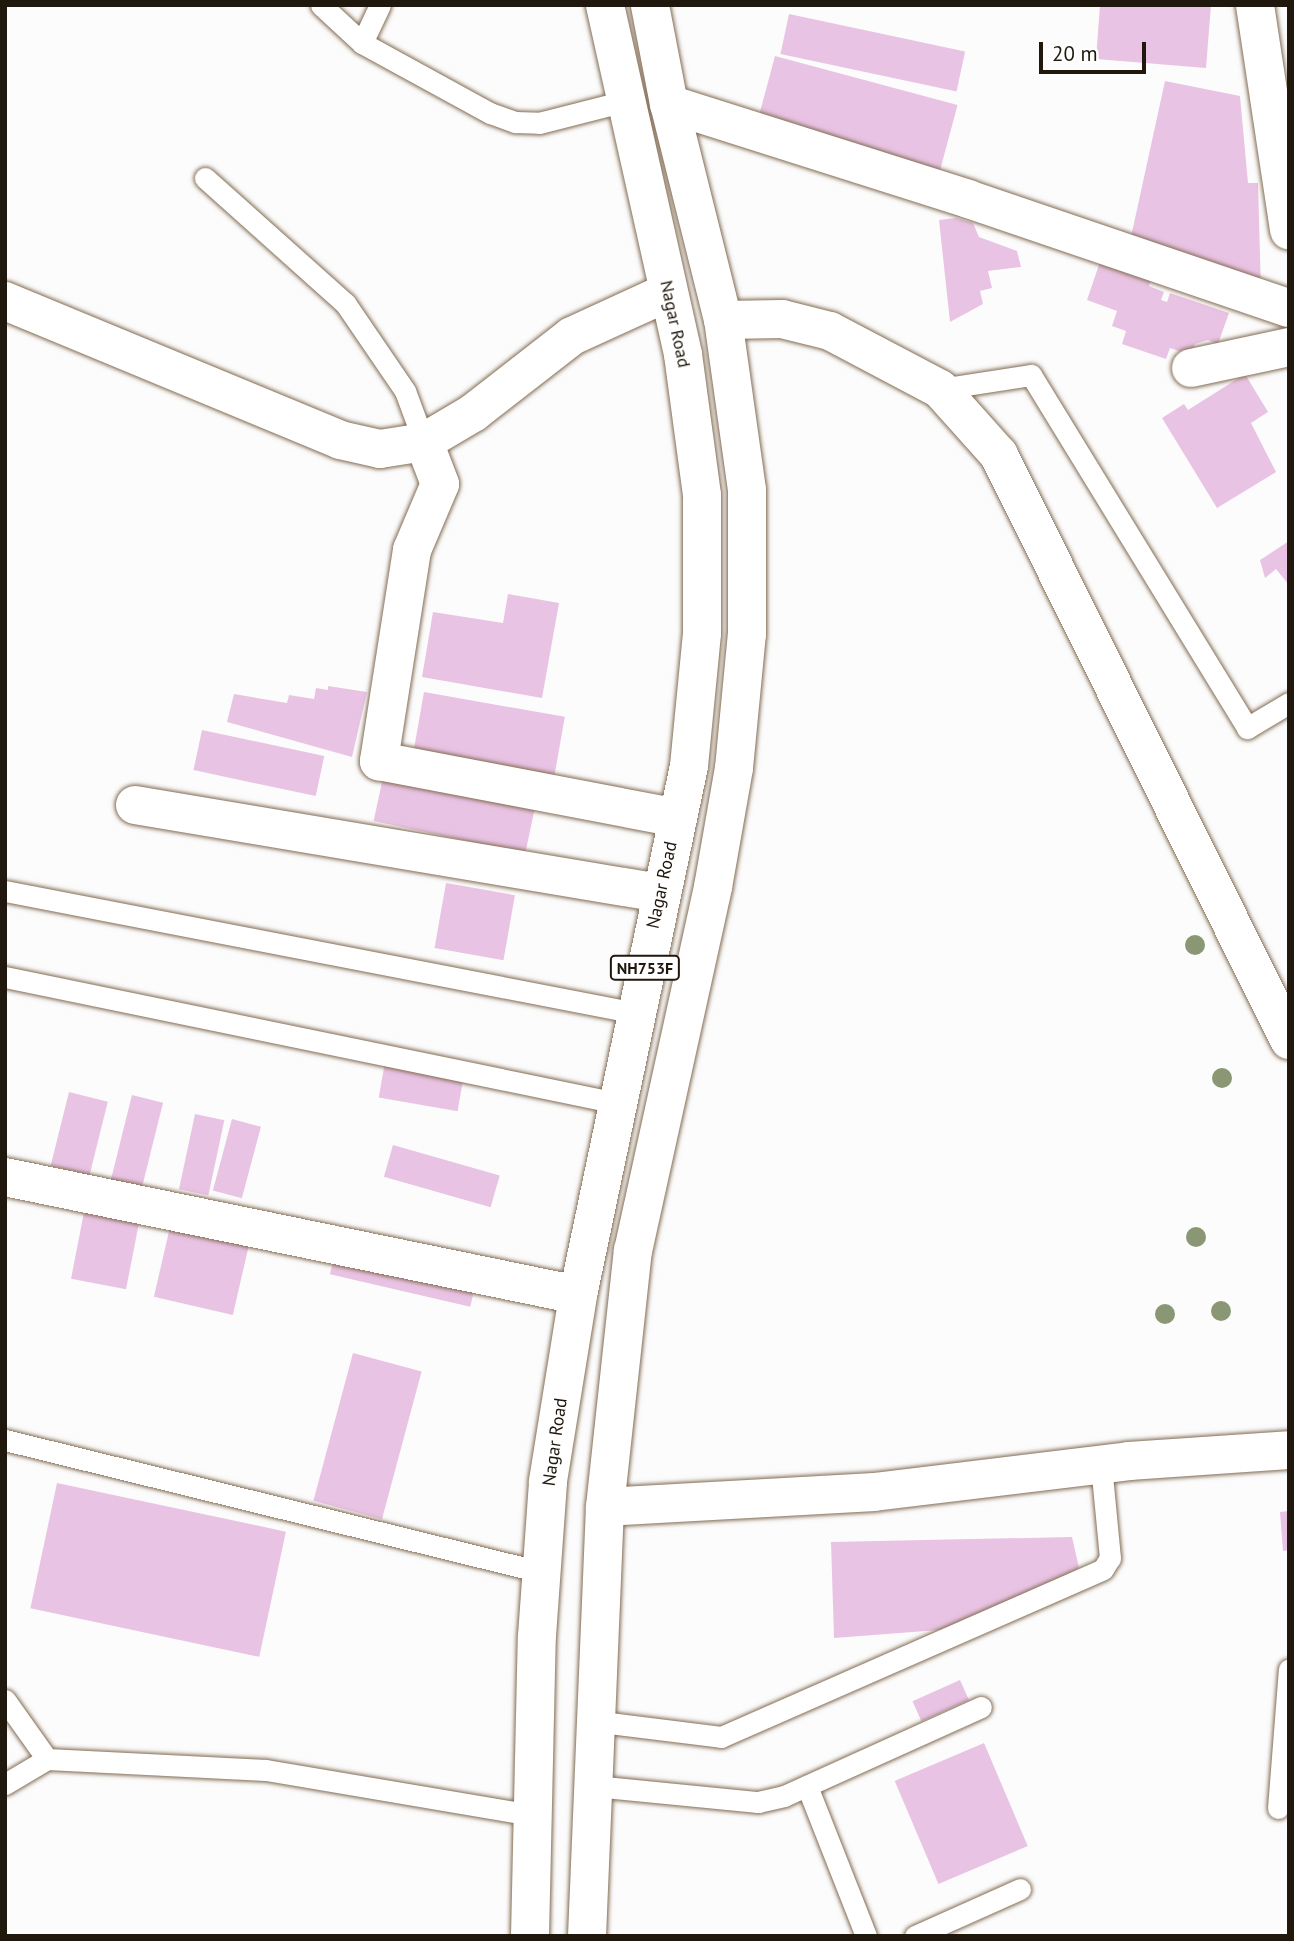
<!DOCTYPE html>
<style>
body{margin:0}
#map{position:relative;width:1294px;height:1941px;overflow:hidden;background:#fcfcfc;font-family:"PT Sans",sans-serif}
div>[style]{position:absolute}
.building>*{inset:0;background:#e9c3e4;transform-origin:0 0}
.roads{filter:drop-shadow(0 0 2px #836c53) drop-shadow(0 0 2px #836c53)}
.service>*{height:21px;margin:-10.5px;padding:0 10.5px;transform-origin:10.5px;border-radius:10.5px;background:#fff}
.minor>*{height:38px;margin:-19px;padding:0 19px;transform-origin:19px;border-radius:19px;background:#fff}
.trunk>*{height:38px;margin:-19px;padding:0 19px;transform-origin:19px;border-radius:19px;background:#fff}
.trees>*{width:20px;height:20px;margin:-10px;border-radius:50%;background:#8a9774}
span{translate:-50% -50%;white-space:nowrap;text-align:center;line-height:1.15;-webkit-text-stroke:5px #fff;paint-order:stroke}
.shield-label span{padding:2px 5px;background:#fff;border:2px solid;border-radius:5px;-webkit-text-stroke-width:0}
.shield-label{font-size:16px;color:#20170d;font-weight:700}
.street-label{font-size:18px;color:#20170d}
.frame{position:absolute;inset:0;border:7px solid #20170d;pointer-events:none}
.scale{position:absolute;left:1039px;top:42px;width:107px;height:32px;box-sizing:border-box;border:4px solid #20170d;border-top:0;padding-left:9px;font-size:21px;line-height:24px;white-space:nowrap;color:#20170d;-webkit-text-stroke:5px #fff;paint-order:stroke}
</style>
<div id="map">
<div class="building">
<div style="clip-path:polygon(1100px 5px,1211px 5px,1206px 68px,1096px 59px)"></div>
<div style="left:789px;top:14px;width:180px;height:41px;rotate:12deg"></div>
<div style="left:775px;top:56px;width:189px;height:71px;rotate:15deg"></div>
<div style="clip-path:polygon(1165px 81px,1240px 96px,1248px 183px,1258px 183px,1261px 291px,1129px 246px)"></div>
<div style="clip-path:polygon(956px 218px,973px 223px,979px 237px,1017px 251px,1021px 267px,988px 271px,992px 288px,980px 291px,983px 304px,950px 322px,939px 220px)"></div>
<div style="clip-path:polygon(1101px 259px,1152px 277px,1149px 286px,1164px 292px,1161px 300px,1167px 302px,1170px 293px,1229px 313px,1218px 344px,1208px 340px,1195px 344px,1191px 355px,1170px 348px,1166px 359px,1122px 344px,1126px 331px,1112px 326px,1117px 311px,1087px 300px)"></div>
<div style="clip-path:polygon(1245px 374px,1268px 412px,1251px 423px,1276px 472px,1217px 508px,1162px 418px,1184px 404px,1188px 410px)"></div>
<div style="clip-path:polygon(1289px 541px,1289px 585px,1276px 569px,1265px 578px,1260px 560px)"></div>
<div style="clip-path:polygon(508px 594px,559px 603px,542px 698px,422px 677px,433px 612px,503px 623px)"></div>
<div style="clip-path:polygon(328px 686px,367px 692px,352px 757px,227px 722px,234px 694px,287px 703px,289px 695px,314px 699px,316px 688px,328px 690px)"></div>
<div style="left:424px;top:692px;width:143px;height:59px;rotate:10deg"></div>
<div style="left:202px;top:730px;width:125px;height:41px;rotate:12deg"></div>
<div style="left:383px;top:777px;width:155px;height:45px;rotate:12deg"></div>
<div style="left:446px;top:883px;width:70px;height:66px;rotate:10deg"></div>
<div style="left:385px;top:1062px;width:80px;height:36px;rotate:10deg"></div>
<div style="left:69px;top:1092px;width:40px;height:76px;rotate:14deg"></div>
<div style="left:132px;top:1095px;width:32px;height:87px;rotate:14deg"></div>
<div style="left:195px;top:1114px;width:30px;height:77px;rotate:12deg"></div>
<div style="left:232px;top:1119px;width:30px;height:74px;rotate:15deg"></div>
<div style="left:393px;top:1145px;width:111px;height:33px;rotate:16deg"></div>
<div style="left:85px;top:1207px;width:56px;height:73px;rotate:11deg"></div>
<div style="left:173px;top:1214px;width:81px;height:85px;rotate:13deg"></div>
<div style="left:336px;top:1248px;width:144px;height:27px;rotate:13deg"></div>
<div style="left:353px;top:1353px;width:71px;height:153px;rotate:15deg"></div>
<div style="left:57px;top:1483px;width:234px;height:128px;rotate:12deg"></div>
<div style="clip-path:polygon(1289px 1511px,1289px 1550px,1283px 1551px,1280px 1512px)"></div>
<div style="clip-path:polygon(1072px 1537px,1079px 1568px,965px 1628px,834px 1638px,831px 1542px)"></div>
<div style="left:960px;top:1680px;width:22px;height:52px;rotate:66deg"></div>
<div style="left:984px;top:1743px;width:112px;height:97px;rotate:67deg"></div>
</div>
<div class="roads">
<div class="service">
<div style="left:321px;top:5px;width:56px;rotate:42.8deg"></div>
<div style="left:362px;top:43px;width:146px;rotate:28.7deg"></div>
<div style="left:490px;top:113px;width:27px;rotate:20deg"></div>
<div style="left:515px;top:122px;width:24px;rotate:2deg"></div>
<div style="left:539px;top:123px;width:89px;rotate:-14.3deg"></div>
<div style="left:362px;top:43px;width:42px;rotate:-64.7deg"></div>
<div style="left:205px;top:178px;width:188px;rotate:41.8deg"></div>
<div style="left:345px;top:303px;width:107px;rotate:55.7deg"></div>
<div style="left:405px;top:391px;width:54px;rotate:69.6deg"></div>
<div style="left:940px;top:389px;width:92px;rotate:-8.7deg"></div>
<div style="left:1031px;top:375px;width:414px;rotate:58.5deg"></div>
<div style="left:1247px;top:728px;width:49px;rotate:-30.8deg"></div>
<div style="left:5px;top:891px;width:643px;rotate:10.94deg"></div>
<div style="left:5px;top:977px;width:625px;rotate:11.63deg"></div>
<div style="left:5px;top:1440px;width:552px;rotate:13.83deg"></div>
<div style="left:5px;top:1700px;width:72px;rotate:54.6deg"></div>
<div style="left:47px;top:1759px;width:219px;rotate:2.9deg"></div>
<div style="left:266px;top:1770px;width:269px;rotate:9.6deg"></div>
<div style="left:593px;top:1721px;width:129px;rotate:7.1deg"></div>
<div style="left:721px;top:1737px;width:417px;rotate:-23.7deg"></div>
<div style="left:1103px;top:1569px;width:13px;rotate:-58deg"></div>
<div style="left:1110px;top:1558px;width:94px;rotate:-95.5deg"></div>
<div style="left:5px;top:1784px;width:49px;rotate:-30.8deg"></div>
<div style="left:594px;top:1786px;width:165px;rotate:5.6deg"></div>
<div style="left:758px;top:1802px;width:27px;rotate:-13deg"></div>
<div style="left:784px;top:1796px;width:216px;rotate:-24.3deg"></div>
<div style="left:807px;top:1786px;width:161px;rotate:68.5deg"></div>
<div style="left:1278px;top:1808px;width:139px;rotate:-85.5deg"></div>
<div style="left:915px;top:1936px;width:115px;rotate:-24.1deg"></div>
</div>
<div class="minor">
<div style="left:1255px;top:5px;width:228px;rotate:81.4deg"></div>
<div style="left:669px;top:104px;width:314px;rotate:17.6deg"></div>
<div style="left:968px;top:199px;width:339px;rotate:18.8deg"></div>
<div style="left:5px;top:301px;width:363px;rotate:22.5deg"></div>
<div style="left:340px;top:440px;width:41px;rotate:12.7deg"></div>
<div style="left:380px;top:449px;width:45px;rotate:-9deg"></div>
<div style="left:424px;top:442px;width:57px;rotate:-30.6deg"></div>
<div style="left:473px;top:413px;width:125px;rotate:-37.9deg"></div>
<div style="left:572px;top:336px;width:106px;rotate:-24.6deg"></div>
<div style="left:723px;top:320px;width:59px;rotate:-1deg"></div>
<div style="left:782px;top:319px;width:49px;rotate:14deg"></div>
<div style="left:830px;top:331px;width:124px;rotate:27.8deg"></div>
<div style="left:940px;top:389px;width:89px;rotate:48.2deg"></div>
<div style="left:999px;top:455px;width:653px;rotate:63.63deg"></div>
<div style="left:1191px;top:368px;width:100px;rotate:-12.1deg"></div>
<div style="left:424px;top:442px;width:45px;rotate:69.1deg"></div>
<div style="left:440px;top:484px;width:72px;rotate:113deg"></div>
<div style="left:412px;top:550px;width:214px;rotate:98.9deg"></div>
<div style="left:379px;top:761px;width:303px;rotate:10.8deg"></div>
<div style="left:135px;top:805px;width:532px;rotate:9.52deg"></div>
<div style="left:5px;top:1177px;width:585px;rotate:11.64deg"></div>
<div style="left:605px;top:1507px;width:269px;rotate:-3.2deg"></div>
<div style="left:874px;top:1492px;width:257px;rotate:-6.9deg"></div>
<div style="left:1129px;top:1461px;width:160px;rotate:-3.9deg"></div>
</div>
<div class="trunk">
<div style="left:530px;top:1936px;width:300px;rotate:-88.7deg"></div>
<div style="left:537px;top:1636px;width:155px;rotate:-85.9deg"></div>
<div style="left:548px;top:1481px;width:188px;rotate:-80.8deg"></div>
<div style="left:578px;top:1295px;width:541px;rotate:-78.15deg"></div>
<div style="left:689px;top:766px;width:134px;rotate:-84.4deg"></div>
<div style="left:702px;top:633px;width:138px;rotate:-90deg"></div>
<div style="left:702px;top:495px;width:142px;rotate:-97.7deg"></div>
<div style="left:683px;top:354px;width:358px;rotate:-102.6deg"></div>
<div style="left:587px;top:1936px;width:429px;rotate:-87.6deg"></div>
<div style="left:605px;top:1507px;width:258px;rotate:-83.8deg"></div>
<div style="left:633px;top:1251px;width:373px;rotate:-77.6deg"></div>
<div style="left:713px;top:887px;width:121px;rotate:-80deg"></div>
<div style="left:734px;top:768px;width:135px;rotate:-84.5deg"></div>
<div style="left:747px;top:634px;width:144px;rotate:-90deg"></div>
<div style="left:747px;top:490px;width:172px;rotate:-98deg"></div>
<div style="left:723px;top:320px;width:223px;rotate:-104deg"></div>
<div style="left:669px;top:104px;width:101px;rotate:-100.9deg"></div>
</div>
</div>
<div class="trees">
<div style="left:1195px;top:945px"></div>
<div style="left:1222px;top:1078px"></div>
<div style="left:1196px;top:1237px"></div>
<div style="left:1221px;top:1311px"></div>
<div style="left:1165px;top:1314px"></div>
</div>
<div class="shield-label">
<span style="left:645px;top:968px">NH753F</span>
</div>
<div class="street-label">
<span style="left:675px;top:324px;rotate:78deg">Nagar Road</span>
<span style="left:662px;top:885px;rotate:-78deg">Nagar Road</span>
<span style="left:555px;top:1442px;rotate:-82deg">Nagar Road</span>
</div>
<div class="frame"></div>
<div class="scale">20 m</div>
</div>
